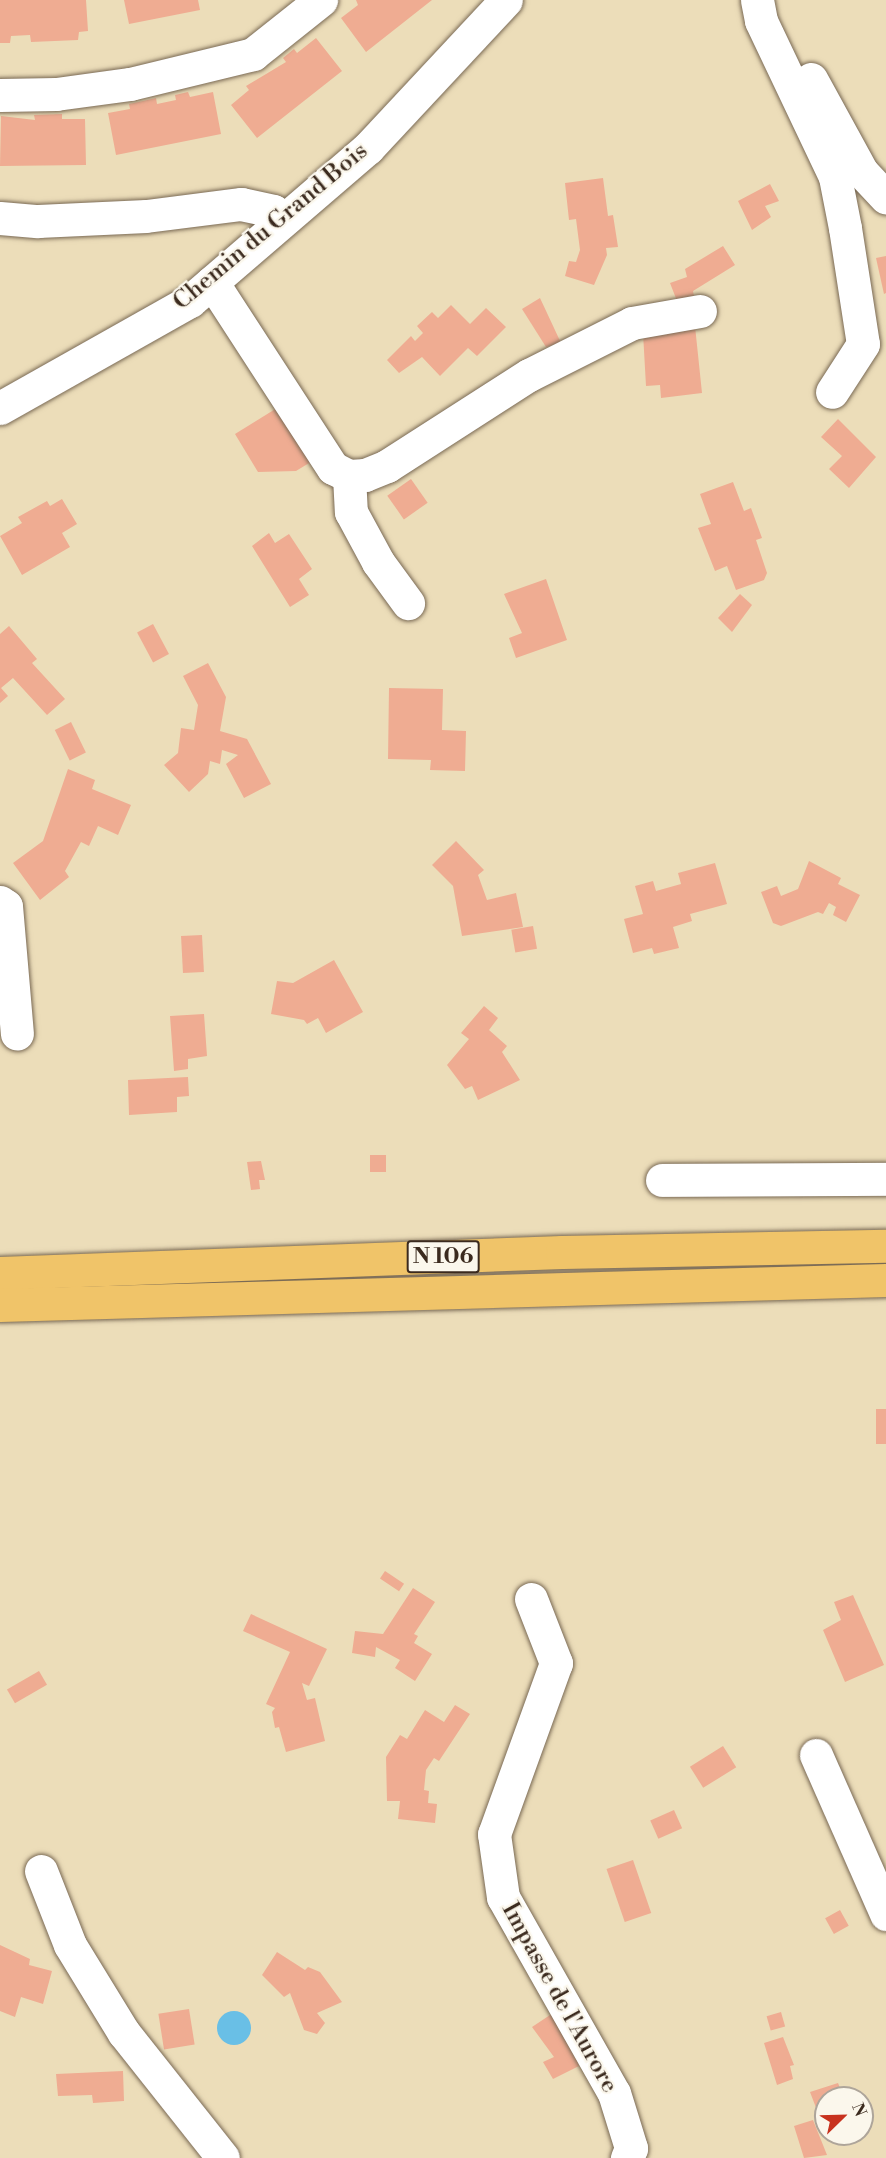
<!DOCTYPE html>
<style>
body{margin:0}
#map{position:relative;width:886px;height:2158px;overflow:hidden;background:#ecddb9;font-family:"Libre Bodoni",serif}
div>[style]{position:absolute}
.water>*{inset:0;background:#69bfe6}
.round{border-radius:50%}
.building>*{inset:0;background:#efac92;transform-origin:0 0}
.roads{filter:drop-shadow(0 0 2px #796954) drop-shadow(0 0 2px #796954)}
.minor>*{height:33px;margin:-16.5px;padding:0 16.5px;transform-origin:16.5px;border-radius:16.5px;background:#fff}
.major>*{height:33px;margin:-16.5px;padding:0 16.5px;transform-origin:16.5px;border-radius:16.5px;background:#f0c469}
span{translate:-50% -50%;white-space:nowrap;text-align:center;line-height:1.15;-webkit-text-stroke:4.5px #fbf7ec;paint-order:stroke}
.shield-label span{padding:2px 4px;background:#fbf7ec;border:2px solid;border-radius:4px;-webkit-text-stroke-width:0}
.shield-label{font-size:22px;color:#3b2a1e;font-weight:700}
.street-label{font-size:24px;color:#3b2a1e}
.north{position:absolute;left:814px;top:2086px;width:60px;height:60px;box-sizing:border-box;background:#fbf7ec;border:2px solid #aea59a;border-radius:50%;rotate:67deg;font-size:16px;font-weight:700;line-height:24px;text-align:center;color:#3b2a1e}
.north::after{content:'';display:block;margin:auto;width:21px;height:27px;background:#c8321e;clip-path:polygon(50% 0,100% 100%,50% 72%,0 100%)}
</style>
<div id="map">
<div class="water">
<div class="round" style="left:217px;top:2011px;width:34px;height:34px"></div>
</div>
<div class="building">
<div style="clip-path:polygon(0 0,86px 0,88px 31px,79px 32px,78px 40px,31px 42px,30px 35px,11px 36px,10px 43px,0 43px)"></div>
<div style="clip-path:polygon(124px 0,198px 0,200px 10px,129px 24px)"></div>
<div style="clip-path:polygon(356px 0,432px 0,366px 52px,341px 18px,358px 5px)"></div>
<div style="clip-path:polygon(316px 38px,342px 71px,257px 138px,231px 105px,249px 90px,246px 86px,286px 62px,283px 58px,294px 49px,297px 53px)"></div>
<div style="clip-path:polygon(188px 92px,190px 97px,213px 92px,221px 134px,116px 155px,108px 113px,130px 109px,129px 104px,143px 101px,156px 98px,157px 104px,176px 100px,175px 95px)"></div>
<div style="clip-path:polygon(62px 114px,62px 119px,85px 119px,86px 165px,0 166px,1px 116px,35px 120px,34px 115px)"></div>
<div style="clip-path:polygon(603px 178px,608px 216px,613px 215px,618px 247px,606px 248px,607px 255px,594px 285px,565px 276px,569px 261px,576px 262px,580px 250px,576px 219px,569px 220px,565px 183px)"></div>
<div style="clip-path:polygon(770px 184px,779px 201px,765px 206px,771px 217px,752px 230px,738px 201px)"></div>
<div style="clip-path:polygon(723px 246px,735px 265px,693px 291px,694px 296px,677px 301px,670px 283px,687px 277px,685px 269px)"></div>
<div style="clip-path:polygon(886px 256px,886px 293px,884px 294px,876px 258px)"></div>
<div style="clip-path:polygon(540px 298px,561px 343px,546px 347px,522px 309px)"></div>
<div style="clip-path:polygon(451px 305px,470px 324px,486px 308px,506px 327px,477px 356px,468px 348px,440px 376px,422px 357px,399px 373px,387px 360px,411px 336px,415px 341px,423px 333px,417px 326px,432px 312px,438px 318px)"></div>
<div style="clip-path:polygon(695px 326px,702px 393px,661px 398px,660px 385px,646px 386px,643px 333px)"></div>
<div style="clip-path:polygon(285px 403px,319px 457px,296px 471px,258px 472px,235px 434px)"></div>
<div style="clip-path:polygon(838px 419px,876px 457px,849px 488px,829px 469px,842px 456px,821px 437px)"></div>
<div style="left:411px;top:479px;width:29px;height:29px;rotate:55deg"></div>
<div style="clip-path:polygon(733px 482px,744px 511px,751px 508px,762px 538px,756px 540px,767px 573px,764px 580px,736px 590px,727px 566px,715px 571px,698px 528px,711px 524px,700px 494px)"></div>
<div style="clip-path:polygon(62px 499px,77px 524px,62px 533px,70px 547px,22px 575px,0 536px,22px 523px,18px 517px,47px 501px,50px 506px)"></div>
<div style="clip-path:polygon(269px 533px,275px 543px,289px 534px,312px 569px,299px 579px,309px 595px,290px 607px,252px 546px)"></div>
<div style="clip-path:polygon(546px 579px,567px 640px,516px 658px,509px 638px,522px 633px,504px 594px)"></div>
<div style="clip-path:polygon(740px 594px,752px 605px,732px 632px,718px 618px)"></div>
<div style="left:153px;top:624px;width:34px;height:18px;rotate:62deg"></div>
<div style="clip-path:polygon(9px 626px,37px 659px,32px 663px,65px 699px,47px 715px,13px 678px,1px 688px,8px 696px,0 703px,0 634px)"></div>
<div style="clip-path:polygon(208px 663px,226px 697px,220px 731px,247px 739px,271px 784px,244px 798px,226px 764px,238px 755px,222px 750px,220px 764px,210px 761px,208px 774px,189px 792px,164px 765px,178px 753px,181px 728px,194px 730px,198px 705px,183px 676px)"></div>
<div style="clip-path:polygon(389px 688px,443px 689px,442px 730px,466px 731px,465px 771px,430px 770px,431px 760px,388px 759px)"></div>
<div style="left:71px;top:722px;width:34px;height:18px;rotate:64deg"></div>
<div style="clip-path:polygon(68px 769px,95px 780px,92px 789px,131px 805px,118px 835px,98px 826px,89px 846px,81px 842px,65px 871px,69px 877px,40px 900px,13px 863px,43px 841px)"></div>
<div style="clip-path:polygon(456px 841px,484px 870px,478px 875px,487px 900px,516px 893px,523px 927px,462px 936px,453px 886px,432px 865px)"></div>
<div style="clip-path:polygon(809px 861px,841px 878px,838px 884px,860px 895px,846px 922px,833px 915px,836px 907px,829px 903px,823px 914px,818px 912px,781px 926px,773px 923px,761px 892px,777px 886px,781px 896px,798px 889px)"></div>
<div style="clip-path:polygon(715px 863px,727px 904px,690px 914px,692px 921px,673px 927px,679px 948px,654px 954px,652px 948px,633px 953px,624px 919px,643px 914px,635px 886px,653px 881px,656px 891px,681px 884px,678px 873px)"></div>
<div style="left:533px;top:926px;width:23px;height:22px;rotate:80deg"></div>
<div style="left:202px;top:935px;width:37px;height:21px;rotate:87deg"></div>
<div style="clip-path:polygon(334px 960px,363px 1012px,326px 1033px,318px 1018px,307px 1024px,304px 1020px,271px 1014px,277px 981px,293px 983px)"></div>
<div style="clip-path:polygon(484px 1006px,498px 1018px,489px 1030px,507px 1046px,502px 1052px,520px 1080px,478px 1100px,472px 1086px,465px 1089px,447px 1065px,469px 1039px,461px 1033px)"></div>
<div style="clip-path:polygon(204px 1014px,207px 1056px,188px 1059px,188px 1069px,174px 1071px,170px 1016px)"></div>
<div style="clip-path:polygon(188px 1077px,189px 1096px,177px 1097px,177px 1112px,129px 1115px,128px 1080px)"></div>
<div style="left:370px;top:1155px;width:16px;height:17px"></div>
<div style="clip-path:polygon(261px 1161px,265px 1180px,259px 1180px,260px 1189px,251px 1190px,247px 1162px)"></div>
<div style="left:876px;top:1409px;width:10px;height:35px"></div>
<div style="left:385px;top:1571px;width:23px;height:9px;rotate:34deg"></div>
<div style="clip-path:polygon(413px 1588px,435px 1602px,414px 1634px,418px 1636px,414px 1643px,432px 1654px,415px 1681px,395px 1668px,400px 1660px,376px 1647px,375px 1657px,352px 1653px,355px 1631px,383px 1634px)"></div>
<div style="clip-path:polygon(853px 1595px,884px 1665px,845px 1682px,823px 1630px,841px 1620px,834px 1602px)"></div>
<div style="clip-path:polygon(251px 1614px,327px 1649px,309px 1686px,302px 1683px,307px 1700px,315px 1698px,325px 1741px,286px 1752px,279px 1727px,275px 1728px,272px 1712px,275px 1708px,266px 1704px,290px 1652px,243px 1631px)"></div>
<div style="left:39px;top:1671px;width:16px;height:37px;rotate:60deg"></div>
<div style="clip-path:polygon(455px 1705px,470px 1714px,439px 1761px,434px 1758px,426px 1770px,424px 1790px,429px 1791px,428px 1803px,437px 1804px,435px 1823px,398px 1819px,400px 1801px,387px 1801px,386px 1757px,400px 1735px,407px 1739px,425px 1710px,444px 1722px)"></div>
<div style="left:723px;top:1746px;width:25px;height:39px;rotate:58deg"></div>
<div style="left:674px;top:1810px;width:20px;height:26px;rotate:66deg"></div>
<div style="left:633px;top:1860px;width:56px;height:28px;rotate:71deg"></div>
<div style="left:840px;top:1910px;width:18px;height:17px;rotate:61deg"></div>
<div style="clip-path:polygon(0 1945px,30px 1959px,29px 1965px,52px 1971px,43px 2004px,21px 1997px,15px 2017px,0 2011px)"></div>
<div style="clip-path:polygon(277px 1952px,305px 1970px,308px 1967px,320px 1972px,342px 2002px,317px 2013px,325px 2023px,317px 2034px,304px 2030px,290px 1993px,284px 1997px,262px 1975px)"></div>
<div style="left:189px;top:2009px;width:36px;height:31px;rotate:81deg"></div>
<div style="left:781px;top:2012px;width:15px;height:15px;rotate:74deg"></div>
<div style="clip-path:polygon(553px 2013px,569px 2037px,579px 2066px,553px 2079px,543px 2062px,554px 2057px,532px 2027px)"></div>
<div style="clip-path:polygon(783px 2037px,794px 2065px,790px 2066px,793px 2079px,777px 2085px,764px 2043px)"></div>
<div style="clip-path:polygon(123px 2071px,124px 2101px,93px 2103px,92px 2095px,58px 2096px,56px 2074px)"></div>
<div style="clip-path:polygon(838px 2083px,844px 2098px,826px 2098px,826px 2110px,818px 2113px,810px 2092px)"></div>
<div style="clip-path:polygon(813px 2120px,827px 2155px,804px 2158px,794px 2126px)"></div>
</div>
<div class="roads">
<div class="minor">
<div style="left:757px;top:0;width:21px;rotate:79deg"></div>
<div style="left:761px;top:21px;width:173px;rotate:64.6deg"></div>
<div style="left:835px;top:177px;width:52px;rotate:78.9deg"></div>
<div style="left:845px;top:228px;width:117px;rotate:81.2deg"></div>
<div style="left:863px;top:344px;width:57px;rotate:122.9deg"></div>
<div style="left:811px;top:79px;width:106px;rotate:61.3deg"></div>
<div style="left:862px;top:172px;width:35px;rotate:47deg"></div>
<div style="left:0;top:95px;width:56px;rotate:-1deg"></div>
<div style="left:56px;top:94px;width:75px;rotate:-7.7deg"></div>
<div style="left:130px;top:84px;width:127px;rotate:-13.7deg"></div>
<div style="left:253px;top:54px;width:87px;rotate:-38.5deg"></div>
<div style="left:0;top:218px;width:38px;rotate:5deg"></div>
<div style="left:38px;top:221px;width:108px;rotate:-2.7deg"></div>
<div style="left:146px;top:216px;width:96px;rotate:-7.2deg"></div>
<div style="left:241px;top:204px;width:33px;rotate:12deg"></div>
<div style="left:273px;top:211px;width:14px;rotate:34deg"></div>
<div style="left:212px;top:282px;width:222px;rotate:57deg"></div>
<div style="left:333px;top:468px;width:18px;rotate:27deg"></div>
<div style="left:349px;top:476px;width:16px;rotate:-4deg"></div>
<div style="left:365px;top:475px;width:24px;rotate:-22deg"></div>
<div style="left:387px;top:466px;width:169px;rotate:-32.7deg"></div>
<div style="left:529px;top:375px;width:115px;rotate:-26.8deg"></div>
<div style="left:632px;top:323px;width:69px;rotate:-10deg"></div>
<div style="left:0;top:408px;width:218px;rotate:-29.4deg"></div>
<div style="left:190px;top:301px;width:235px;rotate:-40.7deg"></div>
<div style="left:368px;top:148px;width:202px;rotate:-47deg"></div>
<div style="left:349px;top:476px;width:36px;rotate:87deg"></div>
<div style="left:351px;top:512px;width:57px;rotate:61.6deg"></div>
<div style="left:378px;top:562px;width:51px;rotate:53.8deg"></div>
<div style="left:0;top:902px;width:7px;rotate:34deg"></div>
<div style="left:6px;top:906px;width:128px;rotate:85.1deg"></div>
<div style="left:662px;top:1180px;width:224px;rotate:-0.3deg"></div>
<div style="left:531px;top:1599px;width:69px;rotate:68.7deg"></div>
<div style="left:556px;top:1663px;width:182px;rotate:109.9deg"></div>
<div style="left:494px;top:1834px;width:64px;rotate:81.9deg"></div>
<div style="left:503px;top:1897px;width:225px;rotate:60.5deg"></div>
<div style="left:614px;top:2093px;width:58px;rotate:72.8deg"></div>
<div style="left:631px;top:2148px;width:11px;rotate:112deg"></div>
<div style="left:816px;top:1755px;width:174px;rotate:66.2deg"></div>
<div style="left:41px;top:1871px;width:79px;rotate:68.6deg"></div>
<div style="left:70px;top:1945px;width:103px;rotate:58.5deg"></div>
<div style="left:124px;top:2033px;width:159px;rotate:51.6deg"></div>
</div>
<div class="major">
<div style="left:0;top:1273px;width:562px;rotate:-2.14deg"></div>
<div style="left:562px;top:1252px;width:324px;rotate:-1.1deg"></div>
<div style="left:0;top:1305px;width:886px;rotate:-1.62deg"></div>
</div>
</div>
<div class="shield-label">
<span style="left:443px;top:1257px">N 106</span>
</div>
<div class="street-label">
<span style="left:271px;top:227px;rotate:-40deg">Chemin du Grand Bois</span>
<span style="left:559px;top:1998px;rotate:61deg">Impasse de l'Aurore</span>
</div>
<div class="north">N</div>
</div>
